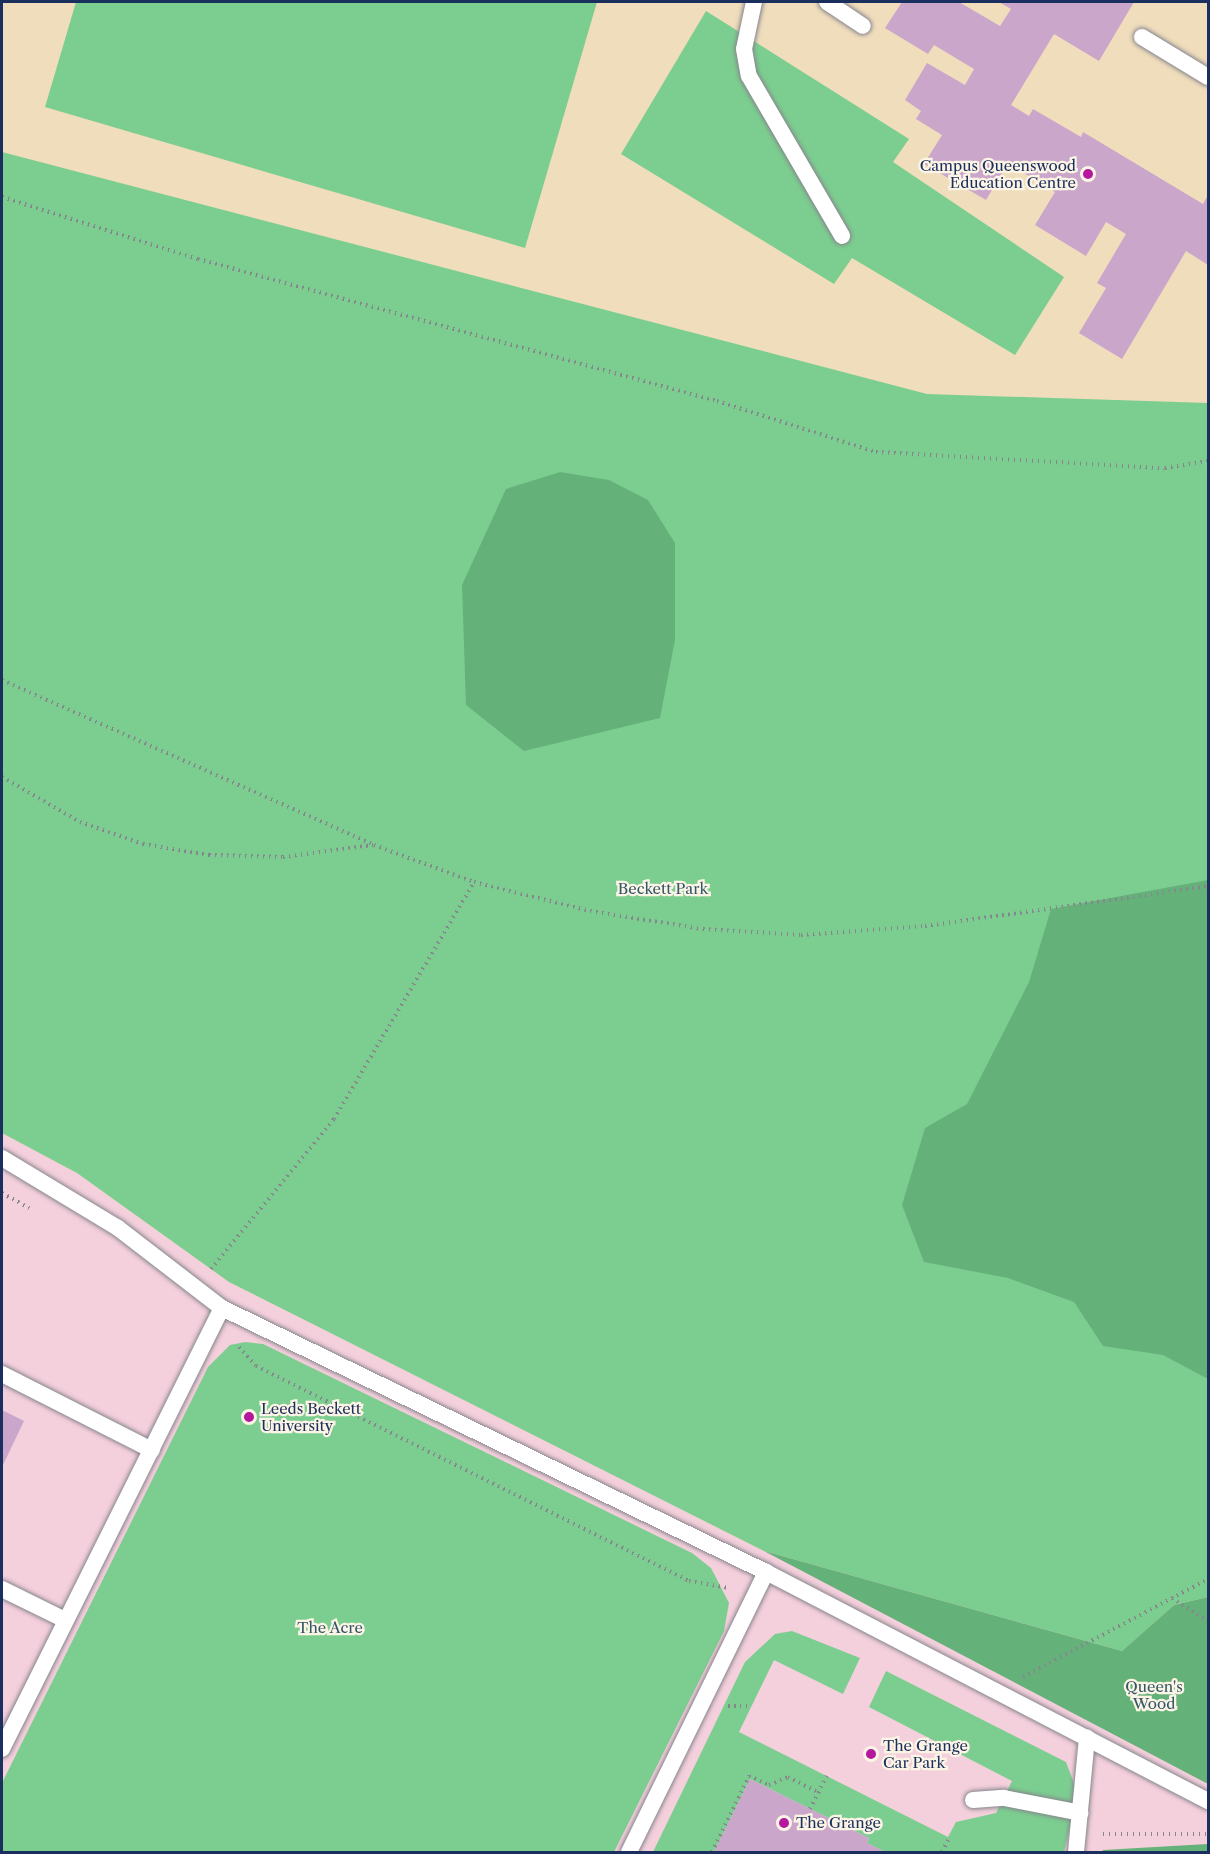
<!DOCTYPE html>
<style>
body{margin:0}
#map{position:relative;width:1210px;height:1854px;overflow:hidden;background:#f0ddbc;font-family:"Libre Caslon Text",serif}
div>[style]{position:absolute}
.built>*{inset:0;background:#f4cfdc}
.green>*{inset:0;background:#7cce90}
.forest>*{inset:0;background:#65b17a}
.building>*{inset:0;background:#caa6cb}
.path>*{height:4px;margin-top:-2px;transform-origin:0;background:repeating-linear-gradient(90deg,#86868d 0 1.5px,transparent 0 6px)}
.roads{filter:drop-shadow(0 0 2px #86868d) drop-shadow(0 0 2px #86868d)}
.lane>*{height:16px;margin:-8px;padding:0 8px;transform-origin:8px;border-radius:8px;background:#fff}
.dots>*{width:16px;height:16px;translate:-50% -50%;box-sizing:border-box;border:3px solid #fcf5e5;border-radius:50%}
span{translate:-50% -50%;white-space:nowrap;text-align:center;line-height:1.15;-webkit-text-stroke:4.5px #fcf5e5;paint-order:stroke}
.poi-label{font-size:15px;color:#1b2f5e}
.right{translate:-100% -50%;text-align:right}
.left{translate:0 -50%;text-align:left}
.park-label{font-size:15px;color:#33576a}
.frame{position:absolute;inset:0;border:3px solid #1b2f5e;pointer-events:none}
</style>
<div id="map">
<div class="built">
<div style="clip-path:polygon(2px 1133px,77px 1173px,229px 1282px,764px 1551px,1122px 1651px,1208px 1597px,1208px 1852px,2px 1852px)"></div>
</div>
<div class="green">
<div style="clip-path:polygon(76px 2px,597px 2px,525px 248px,45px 107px)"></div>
<div style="clip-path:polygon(706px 11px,909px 139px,893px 162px,1064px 277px,1015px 355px,852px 258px,834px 284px,621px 154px)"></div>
<div style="clip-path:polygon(2px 152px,927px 394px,1208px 403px,1208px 1597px,1174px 1605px,1122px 1651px,764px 1551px,229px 1282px,77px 1173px,2px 1133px)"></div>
<div style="clip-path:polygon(245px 1342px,263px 1344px,692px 1553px,711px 1568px,729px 1603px,724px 1631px,614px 1852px,2px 1852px,2px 1783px,208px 1367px,230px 1345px)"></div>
<div style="clip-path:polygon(792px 1631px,860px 1658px,843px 1694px,774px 1660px,739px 1732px,948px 1837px,956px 1822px,996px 1813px,1012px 1781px,869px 1707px,886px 1671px,1066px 1762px,1078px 1794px,1064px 1852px,885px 1852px,867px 1843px,869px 1838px,750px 1779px,714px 1852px,653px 1852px,745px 1662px,775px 1634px)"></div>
</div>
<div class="forest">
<div style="clip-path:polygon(560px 472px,609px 480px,648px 500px,675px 543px,675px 640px,660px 718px,524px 751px,466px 705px,462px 585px,506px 489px)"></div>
<div style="clip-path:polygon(1208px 880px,1208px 1379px,1163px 1355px,1103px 1346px,1074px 1302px,1008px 1278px,924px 1262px,902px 1205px,925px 1128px,967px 1104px,1029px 982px,1051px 909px)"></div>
<div style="clip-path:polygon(764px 1551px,1122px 1651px,1174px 1605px,1208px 1597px,1208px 1784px)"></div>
<div style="clip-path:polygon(1208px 1844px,1208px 1852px,1102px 1852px,1103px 1850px)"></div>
</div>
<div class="building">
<div style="clip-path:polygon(902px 2px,959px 2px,1000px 26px,1011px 9px,999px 2px,1134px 2px,1099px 61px,1054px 34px,1011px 105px,1029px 116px,1033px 109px,1081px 137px,1083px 132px,1203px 204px,1208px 195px,1208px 265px,1186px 251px,1122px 359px,1079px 333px,1106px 288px,1097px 283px,1126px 234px,1106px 222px,1086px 256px,1035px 225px,1055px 192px,1008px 163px,986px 200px,924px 164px,942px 135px,916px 119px,921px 111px,905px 100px,927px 63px,965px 85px,974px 69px,934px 45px,928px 54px,885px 28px)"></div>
<div style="clip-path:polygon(2px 1410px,24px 1421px,2px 1467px)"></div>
<div style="clip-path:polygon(750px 1779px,869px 1838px,867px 1843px,885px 1852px,714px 1852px)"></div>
</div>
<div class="path">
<div style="left:2px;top:197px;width:206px;rotate:17.6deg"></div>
<div style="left:198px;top:259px;width:538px;rotate:15.3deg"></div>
<div style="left:717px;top:401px;width:167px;rotate:17.8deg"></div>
<div style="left:876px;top:452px;width:289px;rotate:3.2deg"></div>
<div style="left:1165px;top:468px;width:44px;rotate:-9.2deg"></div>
<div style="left:2px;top:680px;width:407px;rotate:23.9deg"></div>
<div style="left:374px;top:845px;width:107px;rotate:20.3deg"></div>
<div style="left:474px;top:882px;width:120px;rotate:14deg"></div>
<div style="left:590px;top:911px;width:114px;rotate:9.1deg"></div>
<div style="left:703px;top:929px;width:98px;rotate:3.5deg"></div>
<div style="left:801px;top:935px;width:124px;rotate:-4.2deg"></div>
<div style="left:925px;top:926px;width:286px;rotate:-8deg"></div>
<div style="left:2px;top:777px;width:90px;rotate:30deg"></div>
<div style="left:80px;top:822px;width:67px;rotate:19.2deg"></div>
<div style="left:143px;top:844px;width:67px;rotate:9.5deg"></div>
<div style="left:209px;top:855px;width:74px;rotate:1.5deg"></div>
<div style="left:283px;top:857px;width:91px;rotate:-7.6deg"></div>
<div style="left:2px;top:1193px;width:31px;rotate:29deg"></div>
<div style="left:211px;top:1269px;width:194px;rotate:-50.6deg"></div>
<div style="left:334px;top:1119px;width:275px;rotate:-59.4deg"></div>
<div style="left:239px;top:1347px;width:25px;rotate:48deg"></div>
<div style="left:256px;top:1366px;width:483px;rotate:26.4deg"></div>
<div style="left:689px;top:1581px;width:41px;rotate:9.9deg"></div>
<div style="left:1172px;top:1598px;width:43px;rotate:32.6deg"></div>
<div style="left:1023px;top:1677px;width:209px;rotate:-27.9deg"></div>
<div style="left:728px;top:1706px;width:23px"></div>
<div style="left:810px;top:1809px;width:37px;rotate:-63deg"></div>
<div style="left:1103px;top:1834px;width:105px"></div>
<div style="left:712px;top:1852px;width:85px;rotate:-64deg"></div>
<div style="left:749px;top:1776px;width:22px;rotate:24deg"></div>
<div style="left:769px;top:1785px;width:21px;rotate:-23deg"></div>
<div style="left:788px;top:1777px;width:35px;rotate:27deg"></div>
<div style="left:942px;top:1852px;width:16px;rotate:-63deg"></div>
</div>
<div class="roads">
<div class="lane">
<div style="left:754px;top:2px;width:48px;rotate:102deg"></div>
<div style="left:744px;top:49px;width:27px;rotate:80deg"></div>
<div style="left:749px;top:76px;width:185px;rotate:59.8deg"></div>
<div style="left:827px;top:2px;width:43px;rotate:33.7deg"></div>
<div style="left:1142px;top:37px;width:77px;rotate:31.2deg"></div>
<div style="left:2px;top:1158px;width:135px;rotate:31.1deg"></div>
<div style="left:118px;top:1228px;width:131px;rotate:37.6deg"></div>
<div style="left:222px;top:1308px;width:605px;rotate:25.89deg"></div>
<div style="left:766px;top:1572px;width:498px;rotate:27.4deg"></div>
<div style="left:2px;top:1374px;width:168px;rotate:26.9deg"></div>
<div style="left:2px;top:1589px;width:70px;rotate:26.2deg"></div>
<div style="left:2px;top:1749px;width:493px;rotate:-63.5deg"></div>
<div style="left:973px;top:1800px;width:31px;rotate:-4deg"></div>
<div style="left:1004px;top:1798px;width:78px;rotate:11deg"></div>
<div style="left:629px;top:1852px;width:312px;rotate:-63.9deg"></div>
<div style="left:1076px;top:1852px;width:115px;rotate:-84.5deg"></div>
</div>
</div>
<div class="dots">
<div style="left:1088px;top:174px;background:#b5179e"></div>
<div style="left:249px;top:1417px;background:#b5179e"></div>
<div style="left:871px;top:1754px;background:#b5179e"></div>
<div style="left:784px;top:1823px;background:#b5179e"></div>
</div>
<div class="poi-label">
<span class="right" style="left:1076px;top:174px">Campus Queenswood<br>Education Centre</span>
<span class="left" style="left:261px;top:1417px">Leeds Beckett<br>University</span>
<span class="left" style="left:883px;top:1754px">The Grange<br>Car Park</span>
<span class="left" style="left:796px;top:1823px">The Grange</span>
</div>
<div class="park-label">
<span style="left:663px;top:889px">Beckett Park</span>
<span style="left:330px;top:1628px">The Acre</span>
<span style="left:1154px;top:1695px">Queen's<br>Wood</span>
</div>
<div class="frame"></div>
</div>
